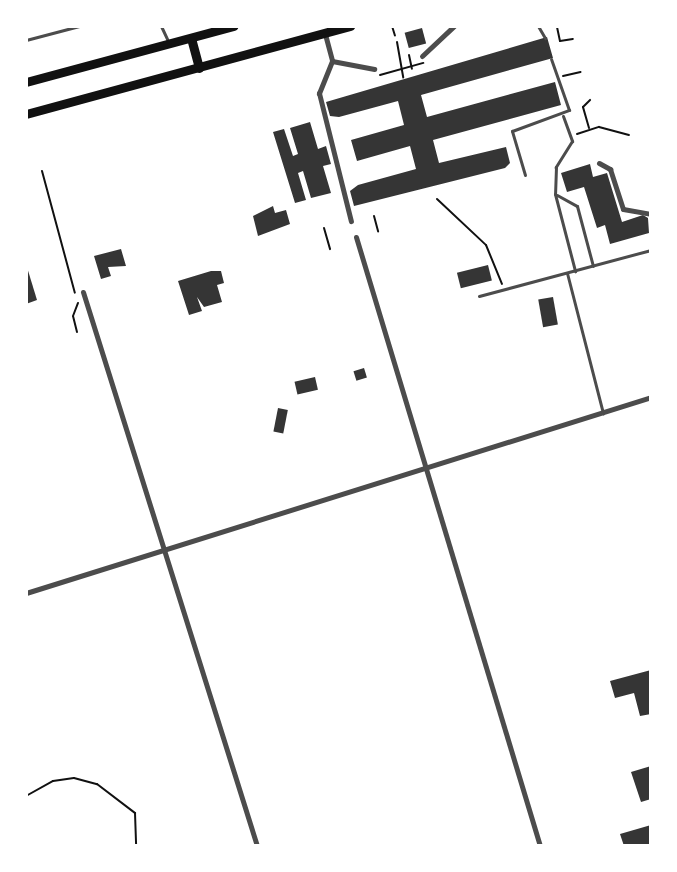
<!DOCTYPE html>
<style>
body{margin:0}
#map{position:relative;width:677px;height:872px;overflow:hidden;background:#fff;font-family:Poppins,sans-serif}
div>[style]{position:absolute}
.building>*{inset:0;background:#353535;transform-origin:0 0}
.path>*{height:2px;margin:-1px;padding:0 1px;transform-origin:1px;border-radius:1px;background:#111}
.service>*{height:3px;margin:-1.5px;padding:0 1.5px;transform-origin:1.5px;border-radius:1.5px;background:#4c4c4c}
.minor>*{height:5px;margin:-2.5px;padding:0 2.5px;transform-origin:2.5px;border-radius:2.5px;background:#4c4c4c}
.primary>*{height:9px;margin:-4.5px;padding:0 4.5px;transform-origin:4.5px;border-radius:4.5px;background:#111}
span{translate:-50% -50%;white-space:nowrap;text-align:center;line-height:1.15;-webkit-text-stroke:8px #fff;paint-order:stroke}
.frame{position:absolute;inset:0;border:28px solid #fff;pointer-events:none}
</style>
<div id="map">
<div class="building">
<div style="left:422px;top:28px;width:16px;height:18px;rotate:75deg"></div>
<div style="clip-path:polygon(547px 37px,553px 58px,421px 95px,427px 117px,555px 82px,561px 105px,433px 140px,439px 163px,506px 147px,510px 163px,505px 168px,354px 206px,350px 191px,358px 185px,416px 169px,410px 146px,357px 161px,351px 140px,404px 125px,398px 101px,339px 117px,330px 116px,326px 102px)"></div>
<div style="clip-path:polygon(310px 122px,318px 149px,326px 146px,331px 164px,323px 166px,331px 193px,311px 198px,303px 171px,298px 173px,306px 200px,295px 203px,273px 132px,284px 129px,293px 156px,298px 154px,290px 128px)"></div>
<div style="clip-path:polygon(590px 164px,593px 177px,607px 173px,622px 222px,643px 215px,648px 218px,649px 233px,610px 244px,605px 225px,597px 228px,584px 187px,567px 192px,561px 173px)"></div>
<div style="clip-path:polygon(273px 206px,275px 213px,286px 210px,290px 224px,258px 236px,253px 216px)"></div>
<div style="clip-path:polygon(121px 249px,126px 266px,108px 267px,111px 276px,101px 279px,94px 256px)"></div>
<div style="clip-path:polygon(26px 264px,37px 300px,26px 304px)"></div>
<div style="left:488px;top:265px;width:16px;height:32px;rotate:76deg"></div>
<div style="clip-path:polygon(211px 271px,221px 271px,224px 283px,217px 285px,222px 302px,204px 307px,197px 297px,202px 311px,189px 315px,178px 281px)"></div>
<div style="left:553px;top:297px;width:28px;height:15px;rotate:80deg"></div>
<div style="left:364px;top:368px;width:10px;height:11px;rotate:73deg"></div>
<div style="left:315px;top:377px;width:13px;height:21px;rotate:77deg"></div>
<div style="left:278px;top:408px;width:10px;height:24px;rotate:11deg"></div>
<div style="clip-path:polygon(651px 670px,651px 714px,640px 716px,634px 693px,615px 698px,610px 681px)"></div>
<div style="clip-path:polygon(651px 766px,651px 799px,641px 802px,631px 772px)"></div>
<div style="clip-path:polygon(651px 825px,651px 846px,624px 846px,620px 834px)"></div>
</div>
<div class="path">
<div style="left:392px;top:26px;width:10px;rotate:73deg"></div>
<div style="left:550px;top:26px;width:7px;rotate:8deg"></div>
<div style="left:557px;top:27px;width:14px;rotate:78deg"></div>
<div style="left:560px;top:41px;width:13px;rotate:-9deg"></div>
<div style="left:397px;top:42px;width:36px;rotate:80deg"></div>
<div style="left:409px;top:55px;width:14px;rotate:78deg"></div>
<div style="left:380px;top:75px;width:45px;rotate:-15.6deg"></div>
<div style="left:563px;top:76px;width:18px;rotate:-13deg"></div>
<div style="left:589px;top:128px;width:22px;rotate:-106deg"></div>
<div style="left:583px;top:107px;width:10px;rotate:-45deg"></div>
<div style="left:577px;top:134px;width:23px;rotate:-18deg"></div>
<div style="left:599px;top:127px;width:31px;rotate:15deg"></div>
<div style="left:42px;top:171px;width:126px;rotate:74.9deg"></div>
<div style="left:437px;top:199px;width:67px;rotate:43.2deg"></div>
<div style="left:486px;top:245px;width:42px;rotate:67.7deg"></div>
<div style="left:374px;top:216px;width:16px;rotate:75deg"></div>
<div style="left:324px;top:228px;width:22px;rotate:74deg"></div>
<div style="left:77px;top:332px;width:16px;rotate:-104deg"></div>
<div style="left:73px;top:316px;width:14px;rotate:-69deg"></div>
<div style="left:26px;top:796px;width:31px;rotate:-29deg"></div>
<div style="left:53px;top:781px;width:21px;rotate:-8deg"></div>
<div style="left:74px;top:778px;width:24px;rotate:15deg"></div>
<div style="left:97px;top:784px;width:48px;rotate:37.3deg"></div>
<div style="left:135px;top:813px;width:33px;rotate:88deg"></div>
</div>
<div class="service">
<div style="left:161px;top:26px;width:17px;rotate:65deg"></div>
<div style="left:538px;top:26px;width:14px;rotate:60deg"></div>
<div style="left:26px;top:40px;width:55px;rotate:-14.8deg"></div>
<div style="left:563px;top:116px;width:27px;rotate:70deg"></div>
<div style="left:572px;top:141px;width:31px;rotate:122deg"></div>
<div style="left:556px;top:167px;width:27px;rotate:92deg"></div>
<div style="left:555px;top:194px;width:80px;rotate:75.4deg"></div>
<div style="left:525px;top:175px;width:46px;rotate:-106.5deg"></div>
<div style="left:512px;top:131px;width:61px;rotate:-20.2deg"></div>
<div style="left:569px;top:110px;width:54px;rotate:-109.4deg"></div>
<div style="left:557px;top:195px;width:23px;rotate:29deg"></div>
<div style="left:577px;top:206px;width:62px;rotate:75.1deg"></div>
<div style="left:567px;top:273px;width:145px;rotate:75.6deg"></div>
<div style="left:479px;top:296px;width:178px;rotate:-15deg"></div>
</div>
<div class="minor">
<div style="left:325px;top:34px;width:28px;rotate:75deg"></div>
<div style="left:332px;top:61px;width:43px;rotate:10.8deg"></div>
<div style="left:422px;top:56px;width:44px;rotate:-43.2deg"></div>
<div style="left:332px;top:61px;width:35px;rotate:112deg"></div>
<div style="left:319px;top:93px;width:132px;rotate:76deg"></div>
<div style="left:599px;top:163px;width:13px;rotate:29deg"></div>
<div style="left:610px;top:169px;width:42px;rotate:72deg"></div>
<div style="left:623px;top:209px;width:28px;rotate:10deg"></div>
<div style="left:356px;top:237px;width:636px;rotate:73.19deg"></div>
<div style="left:83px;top:292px;width:581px;rotate:72.56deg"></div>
<div style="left:26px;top:593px;width:655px;rotate:-17.41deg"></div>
</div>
<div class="primary">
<div style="left:191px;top:38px;width:31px;rotate:75deg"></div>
<div style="left:26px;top:82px;width:215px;rotate:-15.1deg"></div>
<div style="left:26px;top:114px;width:336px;rotate:-15.2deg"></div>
</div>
<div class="frame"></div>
</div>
